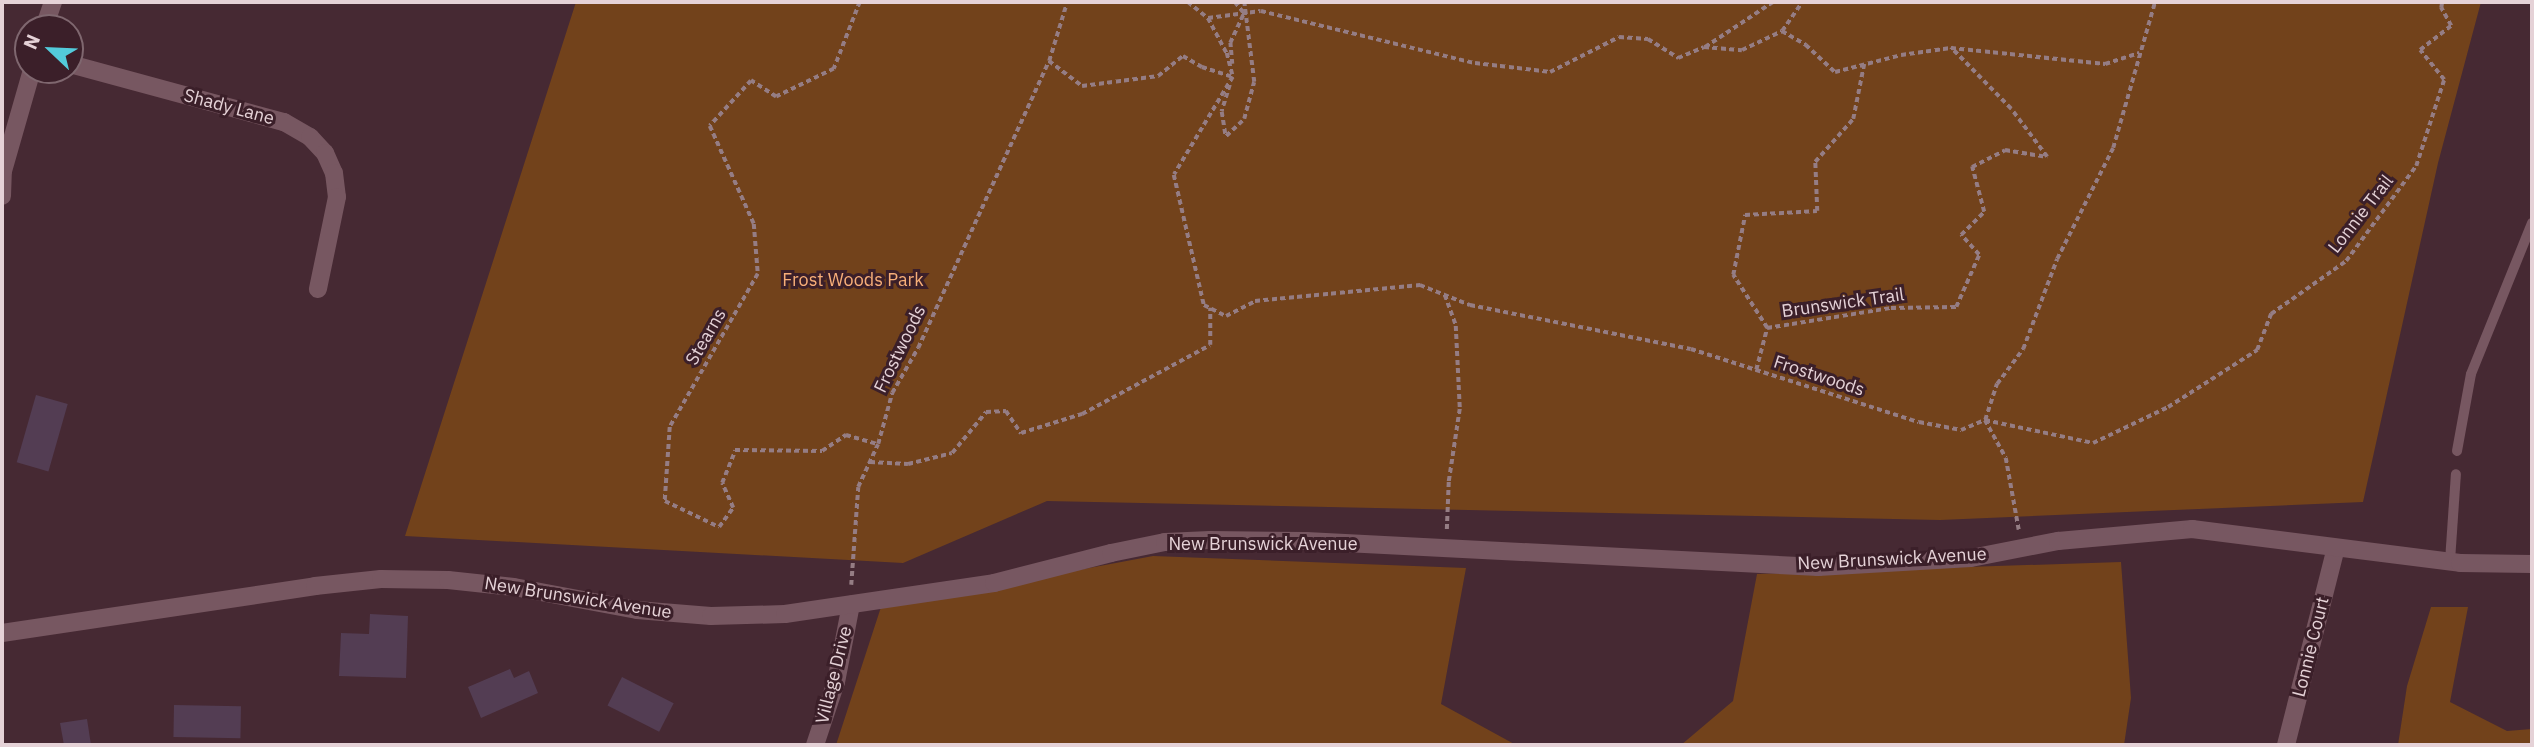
<!DOCTYPE html>
<style>
body{margin:0}
#map{position:relative;width:2534px;height:747px;overflow:hidden;background:#462933;font-family:"IBM Plex Sans",sans-serif}
div>[style]{position:absolute}
.green>*{inset:0;background:#72421b}
.building>*{inset:0;background:#533d53;transform-origin:0 0}
.path>*{height:3.5px;margin-top:-1.75px;transform-origin:0;background:repeating-linear-gradient(90deg,#957d84 0 5px,transparent 0 8.5px)}
.service>*{height:10px;margin:-5px;padding:0 5px;transform-origin:5px;border-radius:5px;background:#775761}
.minor>*{height:18px;margin:-9px;padding:0 9px;transform-origin:9px;border-radius:9px;background:#775761}
.tertiary>*{height:18px;margin:-9px;padding:0 9px;transform-origin:9px;border-radius:9px;background:#775761}
span{translate:-50% -50%;white-space:nowrap;text-align:center;line-height:1.15;-webkit-text-stroke:6px #3b1f29;paint-order:stroke}
.street-label{font-size:18px;color:#e5d2d7}
.park-label{font-size:18px;color:#f7ae78}
.frame{position:absolute;inset:0;border:4px solid #e5d2d7;pointer-events:none}
.north{position:absolute;left:14px;top:14px;width:70px;height:70px;box-sizing:border-box;background:#3b1f29;border:2px solid #7f676f;border-radius:50%;rotate:293deg;font-size:19px;font-weight:700;line-height:28px;text-align:center;color:#e5d2d7}
.north::after{content:'';display:block;margin:auto;width:24px;height:32px;background:#53cbdb;clip-path:polygon(50% 0,100% 100%,50% 72%,0 100%)}
</style>
<div id="map">
<div class="green">
<div style="clip-path:polygon(576px 2px,2481px 2px,2438px 163px,2363px 502px,1940px 520px,1047px 501px,903px 563px,405px 536px)"></div>
<div style="clip-path:polygon(1153px 556px,1466px 568px,1441px 704px,1516px 745px,836px 745px,881px 607px)"></div>
<div style="clip-path:polygon(2121px 562px,2131px 698px,2124px 745px,1681px 745px,1733px 701px,1757px 574px)"></div>
<div style="clip-path:polygon(2431px 607px,2468px 607px,2450px 702px,2507px 731px,2532px 729px,2532px 745px,2398px 745px,2407px 686px)"></div>
</div>
<div class="building">
<div style="left:36px;top:395px;width:33px;height:70px;rotate:16deg"></div>
<div style="clip-path:polygon(370px 614px,408px 616px,406px 678px,339px 676px,341px 633px,369px 634px)"></div>
<div style="clip-path:polygon(510px 669px,514px 678px,529px 671px,538px 693px,481px 718px,468px 687px)"></div>
<div style="left:622px;top:677px;width:58px;height:32px;rotate:27deg"></div>
<div style="left:174px;top:705px;width:67px;height:32px;rotate:1deg"></div>
<div style="clip-path:polygon(87px 719px,91px 745px,64px 745px,60px 723px)"></div>
</div>
<div class="path">
<div style="left:860px;top:2px;width:72px;rotate:111.2deg"></div>
<div style="left:834px;top:69px;width:64px;rotate:154.2deg"></div>
<div style="left:776px;top:97px;width:30px;rotate:-147deg"></div>
<div style="left:751px;top:81px;width:61px;rotate:132.3deg"></div>
<div style="left:710px;top:126px;width:107px;rotate:65.8deg"></div>
<div style="left:754px;top:224px;width:50px;rotate:85.4deg"></div>
<div style="left:758px;top:274px;width:177px;rotate:119.9deg"></div>
<div style="left:670px;top:427px;width:74px;rotate:93.9deg"></div>
<div style="left:665px;top:501px;width:60px;rotate:25.7deg"></div>
<div style="left:719px;top:527px;width:24px;rotate:-54deg"></div>
<div style="left:733px;top:508px;width:27px;rotate:-114deg"></div>
<div style="left:722px;top:483px;width:35px;rotate:-68deg"></div>
<div style="left:735px;top:450px;width:87px;rotate:0.7deg"></div>
<div style="left:822px;top:451px;width:29px;rotate:-34deg"></div>
<div style="left:846px;top:435px;width:33px;rotate:16deg"></div>
<div style="left:1188px;top:2px;width:26px;rotate:39deg"></div>
<div style="left:1208px;top:18px;width:53px;rotate:-7.5deg"></div>
<div style="left:1261px;top:11px;width:220px;rotate:13.7deg"></div>
<div style="left:1475px;top:63px;width:76px;rotate:6.8deg"></div>
<div style="left:1550px;top:72px;width:77px;rotate:-26.9deg"></div>
<div style="left:1619px;top:37px;width:29px;rotate:4deg"></div>
<div style="left:1648px;top:39px;width:36px;rotate:32deg"></div>
<div style="left:1678px;top:58px;width:28px;rotate:-23deg"></div>
<div style="left:1704px;top:47px;width:38px;rotate:5deg"></div>
<div style="left:1742px;top:50px;width:44px;rotate:-25.4deg"></div>
<div style="left:1782px;top:31px;width:28px;rotate:30deg"></div>
<div style="left:1806px;top:45px;width:40px;rotate:43deg"></div>
<div style="left:1835px;top:72px;width:68px;rotate:-14.4deg"></div>
<div style="left:1901px;top:55px;width:50px;rotate:-8deg"></div>
<div style="left:1951px;top:48px;width:155px;rotate:5.9deg"></div>
<div style="left:2105px;top:64px;width:36px;rotate:-18deg"></div>
<div style="left:1235px;top:2px;width:13px;rotate:51deg"></div>
<div style="left:1208px;top:18px;width:40px;rotate:62deg"></div>
<div style="left:1227px;top:53px;width:25px;rotate:76deg"></div>
<div style="left:1233px;top:77px;width:114px;rotate:121deg"></div>
<div style="left:1174px;top:175px;width:133px;rotate:77deg"></div>
<div style="left:1204px;top:305px;width:25px;rotate:27deg"></div>
<div style="left:1226px;top:316px;width:33px;rotate:-27deg"></div>
<div style="left:1255px;top:301px;width:166px;rotate:-5.5deg"></div>
<div style="left:1420px;top:285px;width:54px;rotate:21.8deg"></div>
<div style="left:1470px;top:305px;width:225px;rotate:11.3deg"></div>
<div style="left:1691px;top:349px;width:239px;rotate:17.8deg"></div>
<div style="left:1919px;top:422px;width:43px;rotate:10.8deg"></div>
<div style="left:1961px;top:430px;width:26px;rotate:-23deg"></div>
<div style="left:1985px;top:420px;width:38px;rotate:-72deg"></div>
<div style="left:1997px;top:384px;width:44px;rotate:-53.4deg"></div>
<div style="left:2023px;top:349px;width:96px;rotate:-69.3deg"></div>
<div style="left:2057px;top:259px;width:124px;rotate:-63.2deg"></div>
<div style="left:2113px;top:148px;width:152px;rotate:-74deg"></div>
<div style="left:1782px;top:31px;width:35px;rotate:-55deg"></div>
<div style="left:1705px;top:47px;width:82px;rotate:-33.5deg"></div>
<div style="left:1049px;top:61px;width:41px;rotate:37.1deg"></div>
<div style="left:1082px;top:86px;width:77px;rotate:-7.5deg"></div>
<div style="left:1158px;top:76px;width:32px;rotate:-39deg"></div>
<div style="left:1183px;top:56px;width:22px;rotate:30deg"></div>
<div style="left:1202px;top:67px;width:33px;rotate:18deg"></div>
<div style="left:1232px;top:64px;width:21px;rotate:-95deg"></div>
<div style="left:1230px;top:43px;width:33px;rotate:-65deg"></div>
<div style="left:1230px;top:85px;width:28px;rotate:107deg"></div>
<div style="left:1222px;top:112px;width:24px;rotate:81deg"></div>
<div style="left:1226px;top:136px;width:25px;rotate:-43deg"></div>
<div style="left:1244px;top:119px;width:38px;rotate:-75deg"></div>
<div style="left:1254px;top:82px;width:81px;rotate:-97.1deg"></div>
<div style="left:1445px;top:295px;width:33px;rotate:70deg"></div>
<div style="left:1456px;top:326px;width:83px;rotate:87.2deg"></div>
<div style="left:1460px;top:409px;width:74px;rotate:98.6deg"></div>
<div style="left:1449px;top:482px;width:49px;rotate:92.3deg"></div>
<div style="left:1767px;top:328px;width:126px;rotate:-9.2deg"></div>
<div style="left:1891px;top:308px;width:65px;rotate:-0.9deg"></div>
<div style="left:1956px;top:307px;width:57px;rotate:-66.1deg"></div>
<div style="left:1979px;top:255px;width:27px;rotate:-132deg"></div>
<div style="left:1961px;top:235px;width:33px;rotate:-45deg"></div>
<div style="left:1984px;top:212px;width:47px;rotate:-104.9deg"></div>
<div style="left:1972px;top:167px;width:37px;rotate:-27deg"></div>
<div style="left:2005px;top:150px;width:43px;rotate:9.5deg"></div>
<div style="left:2047px;top:157px;width:60px;rotate:-126.9deg"></div>
<div style="left:2011px;top:109px;width:86px;rotate:-134.5deg"></div>
<div style="left:1756px;top:370px;width:43px;rotate:-75.3deg"></div>
<div style="left:1767px;top:328px;width:63px;rotate:-122.7deg"></div>
<div style="left:1733px;top:275px;width:61px;rotate:-78.7deg"></div>
<div style="left:1745px;top:215px;width:72px;rotate:-3.2deg"></div>
<div style="left:1817px;top:211px;width:49px;rotate:-92.3deg"></div>
<div style="left:1815px;top:162px;width:57px;rotate:-48.5deg"></div>
<div style="left:1853px;top:119px;width:56px;rotate:-78.7deg"></div>
<div style="left:1985px;top:420px;width:110px;rotate:12deg"></div>
<div style="left:2093px;top:443px;width:83px;rotate:-25.6deg"></div>
<div style="left:2168px;top:407px;width:106px;rotate:-32.6deg"></div>
<div style="left:2257px;top:350px;width:39px;rotate:-69deg"></div>
<div style="left:2271px;top:314px;width:92px;rotate:-35.2deg"></div>
<div style="left:2346px;top:261px;width:118px;rotate:-53.6deg"></div>
<div style="left:2416px;top:166px;width:90px;rotate:-72deg"></div>
<div style="left:2444px;top:80px;width:38px;rotate:-129deg"></div>
<div style="left:2420px;top:50px;width:39px;rotate:-38deg"></div>
<div style="left:2451px;top:26px;width:21px;rotate:-119deg"></div>
<div style="left:2441px;top:8px;width:6px;rotate:-81deg"></div>
<div style="left:1985px;top:420px;width:43px;rotate:61.1deg"></div>
<div style="left:2006px;top:458px;width:73px;rotate:79.8deg"></div>
<div style="left:870px;top:462px;width:38px;rotate:3deg"></div>
<div style="left:908px;top:464px;width:45px;rotate:-14deg"></div>
<div style="left:952px;top:453px;width:53px;rotate:-50.3deg"></div>
<div style="left:986px;top:412px;width:20px;rotate:-3deg"></div>
<div style="left:1006px;top:411px;width:27px;rotate:56deg"></div>
<div style="left:1021px;top:433px;width:64px;rotate:-17.3deg"></div>
<div style="left:1082px;top:414px;width:145px;rotate:-28.3deg"></div>
<div style="left:1210px;top:345px;width:37px;rotate:-90deg"></div>
<div style="left:851px;top:585px;width:98px;rotate:-85.9deg"></div>
<div style="left:858px;top:487px;width:47px;rotate:-65.1deg"></div>
<div style="left:878px;top:444px;width:53px;rotate:-74.6deg"></div>
<div style="left:892px;top:393px;width:52px;rotate:-60deg"></div>
<div style="left:918px;top:348px;width:315px;rotate:-65.5deg"></div>
<div style="left:1049px;top:61px;width:62px;rotate:-73deg"></div>
</div>
<div class="service">
<div style="left:2457px;top:451px;width:78px;rotate:-79.7deg"></div>
<div style="left:2471px;top:374px;width:163px;rotate:-68deg"></div>
<div style="left:2450px;top:561px;width:87px;rotate:-86.1deg"></div>
</div>
<div class="minor">
<div style="left:44px;top:28px;width:28px;rotate:-71deg"></div>
<div style="left:70px;top:64px;width:222px;rotate:15.2deg"></div>
<div style="left:284px;top:122px;width:30px;rotate:30deg"></div>
<div style="left:310px;top:137px;width:22px;rotate:47deg"></div>
<div style="left:325px;top:153px;width:22px;rotate:66deg"></div>
<div style="left:334px;top:173px;width:24px;rotate:83deg"></div>
<div style="left:337px;top:197px;width:94px;rotate:101.7deg"></div>
<div style="left:2px;top:196px;width:25px;rotate:-88deg"></div>
<div style="left:3px;top:171px;width:105px;rotate:-74deg"></div>
<div style="left:815px;top:745px;width:66px;rotate:-71.6deg"></div>
<div style="left:836px;top:682px;width:79px;rotate:-79.1deg"></div>
<div style="left:2286px;top:745px;width:203px;rotate:-75.8deg"></div>
</div>
<div class="tertiary">
<div style="left:2px;top:633px;width:317px;rotate:-8.5deg"></div>
<div style="left:315px;top:586px;width:66px;rotate:-6.1deg"></div>
<div style="left:381px;top:579px;width:67px;rotate:0.9deg"></div>
<div style="left:448px;top:580px;width:66px;rotate:6.1deg"></div>
<div style="left:514px;top:587px;width:125px;rotate:10.6deg"></div>
<div style="left:637px;top:610px;width:74px;rotate:4.6deg"></div>
<div style="left:711px;top:616px;width:74px;rotate:-1.5deg"></div>
<div style="left:785px;top:614px;width:211px;rotate:-8.4deg"></div>
<div style="left:994px;top:583px;width:121px;rotate:-14.4deg"></div>
<div style="left:1111px;top:553px;width:55px;rotate:-11.5deg"></div>
<div style="left:1165px;top:542px;width:45px;rotate:-2.5deg"></div>
<div style="left:1210px;top:540px;width:96px;rotate:0.6deg"></div>
<div style="left:1306px;top:541px;width:513px;rotate:2.91deg"></div>
<div style="left:1818px;top:567px;width:153px;rotate:-3.4deg"></div>
<div style="left:1971px;top:558px;width:89px;rotate:-11.1deg"></div>
<div style="left:2058px;top:541px;width:135px;rotate:-5.1deg"></div>
<div style="left:2192px;top:529px;width:270px;rotate:7.2deg"></div>
<div style="left:2460px;top:563px;width:72px;rotate:0.8deg"></div>
</div>
<div class="street-label">
<span style="left:229px;top:107px;rotate:15deg">Shady Lane</span>
<span style="left:2361px;top:214px;rotate:-52deg">Lonnie Trail</span>
<span style="left:1843px;top:303px;rotate:-8deg">Brunswick Trail</span>
<span style="left:706px;top:337px;rotate:-60deg">Stearns</span>
<span style="left:900px;top:349px;rotate:-64deg">Frostwoods</span>
<span style="left:1819px;top:376px;rotate:18deg">Frostwoods</span>
<span style="left:1263px;top:544px">New Brunswick Avenue</span>
<span style="left:1892px;top:559px;rotate:-3deg">New Brunswick Avenue</span>
<span style="left:578px;top:598px;rotate:9deg">New Brunswick Avenue</span>
<span style="left:2311px;top:647px;rotate:-76deg">Lonnie Court</span>
<span style="left:834px;top:675px;rotate:-76deg">Village Drive</span>
</div>
<div class="park-label">
<span style="left:853px;top:280px">Frost Woods Park</span>
</div>
<div class="frame"></div>
<div class="north">N</div>
</div>
